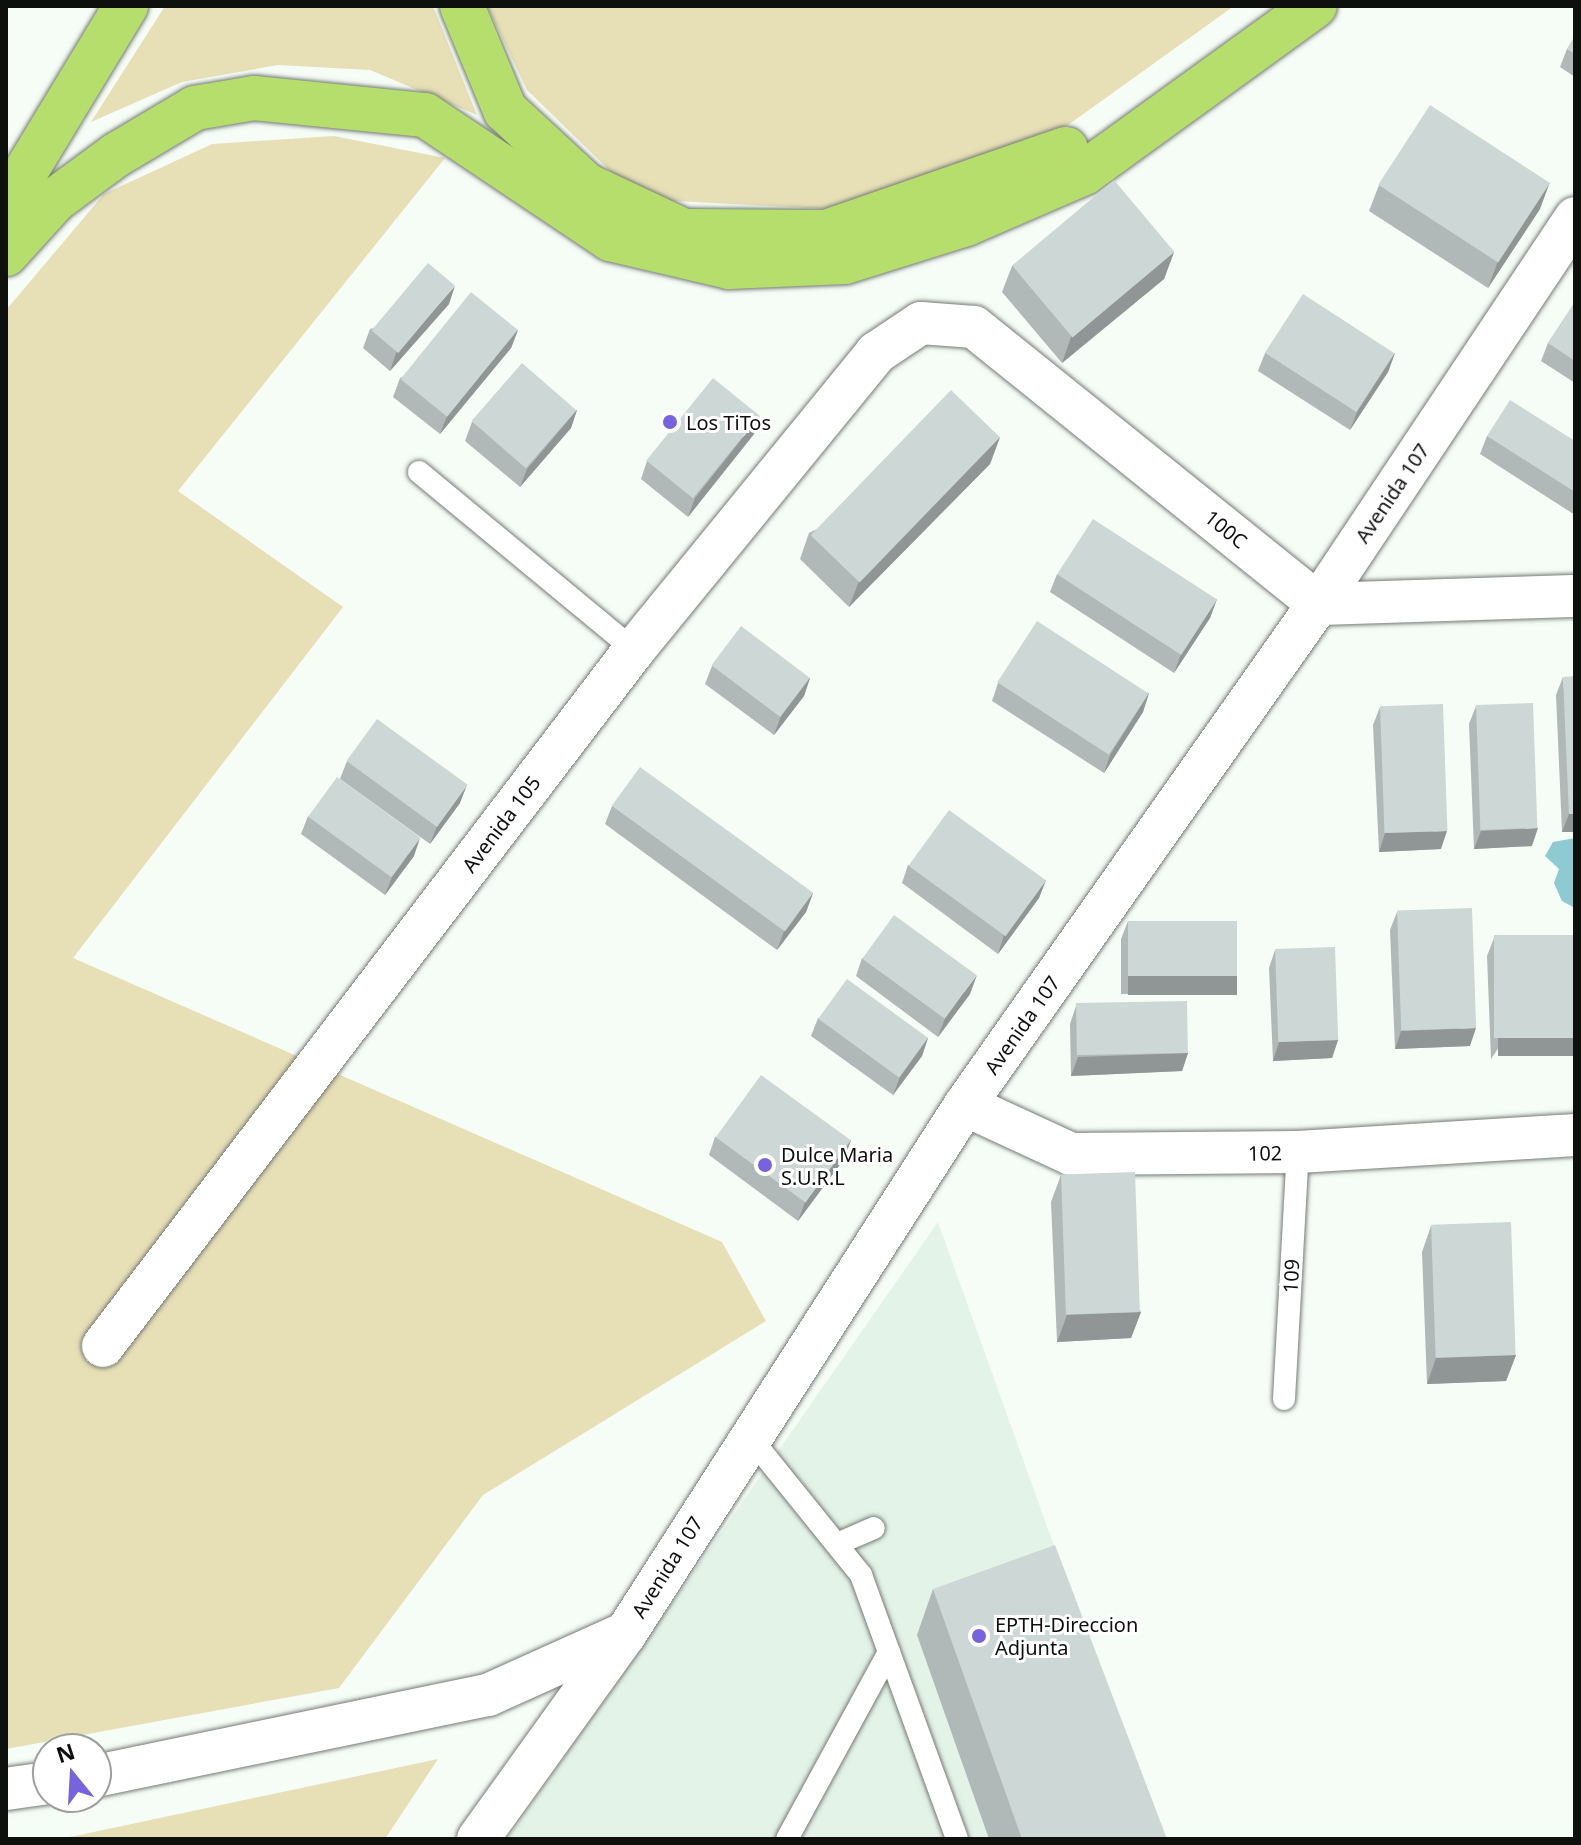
<!DOCTYPE html>
<style>
body{margin:0}
#map{position:relative;width:1581px;height:1845px;overflow:hidden;background:#f6fdf7;font-family:"Noto Sans",sans-serif}
div>[style]{position:absolute}
.built>*{inset:0;background:#e4f3e7}
.green>*{inset:0;background:#e7dfb6}
.water>*{inset:0;background:#8dcad2}
.roads{filter:drop-shadow(0 0 2px #757b76) drop-shadow(0 0 2px #757b76)}
.lane>*{height:22px;margin:-11px;padding:0 11px;transform-origin:11px;border-radius:11px;background:#fff}
.street>*{height:42px;margin:-21px;padding:0 21px;transform-origin:21px;border-radius:21px;background:#fff}
.highway>*{height:44px;margin:-22px;padding:0 22px;transform-origin:22px;border-radius:22px;background:#b6de6c}
.wall>*{inset:0;background:#b0b9b7}
.shaded-wall>*{inset:0;background:#909695;transform-origin:0 0}
.building>*{inset:0;background:#cdd7d5;transform-origin:0 0}
.dots>*{width:22px;height:22px;translate:-50% -50%;box-sizing:border-box;border:4px solid #fff;border-radius:50%}
span{translate:-50% -50%;white-space:nowrap;text-align:center;line-height:1.15;-webkit-text-stroke:6px #fff;paint-order:stroke}
.poi-label{font-size:20px;color:#0e100e}
.left{translate:0 -50%;text-align:left}
.street-label{font-size:20px;color:#0e100e}
.frame{position:absolute;inset:0;border:8px solid #0e100e;pointer-events:none}
.north{position:absolute;left:32px;top:1733px;width:80px;height:80px;box-sizing:border-box;background:#fff;border:2px solid #9f9f9f;border-radius:50%;rotate:342deg;font-size:22px;font-weight:700;line-height:32px;text-align:center;color:#0e100e}
.north::after{content:'';display:block;margin:auto;width:28px;height:36px;background:#7763dd;clip-path:polygon(50% 0,100% 100%,50% 72%,0 100%)}
</style>
<div id="map">
<div class="built">
<div style="clip-path:polygon(938px 1222px,1159px 1839px,507px 1839px)"></div>
</div>
<div class="green">
<div style="clip-path:polygon(165px 6px,433px 6px,477px 115px,370px 70px,278px 65px,182px 82px,91px 122px)"></div>
<div style="clip-path:polygon(487px 6px,1234px 6px,1068px 125px,846px 210px,639px 199px,527px 90px)"></div>
<div style="clip-path:polygon(334px 136px,445px 158px,178px 491px,343px 607px,73px 958px,722px 1242px,766px 1321px,483px 1495px,339px 1688px,6px 1749px,6px 310px,104px 194px,212px 144px)"></div>
<div style="clip-path:polygon(438px 1759px,385px 1839px,55px 1839px,75px 1836px)"></div>
</div>
<div class="water">
<div style="clip-path:polygon(1575px 838px,1575px 908px,1562px 901px,1554px 883px,1559px 869px,1545px 856px,1553px 842px)"></div>
</div>
<div class="roads">
<div class="lane">
<div style="left:419px;top:472px;width:279px;rotate:39.6deg"></div>
<div style="left:1284px;top:1399px;width:247px;rotate:-86.8deg"></div>
<div style="left:749px;top:1436px;width:179px;rotate:51.1deg"></div>
<div style="left:861px;top:1575px;width:281px;rotate:70deg"></div>
<div style="left:837px;top:1544px;width:40px;rotate:-23.4deg"></div>
<div style="left:787px;top:1839px;width:213px;rotate:-61.4deg"></div>
</div>
<div class="street">
<div style="left:965px;top:1105px;width:117px;rotate:24.8deg"></div>
<div style="left:1071px;top:1154px;width:227px;rotate:-0.5deg"></div>
<div style="left:1298px;top:1152px;width:278px;rotate:-3.5deg"></div>
<div style="left:103px;top:1346px;width:875px;rotate:-52.66deg"></div>
<div style="left:634px;top:650px;width:383px;rotate:-50.8deg"></div>
<div style="left:876px;top:353px;width:54px;rotate:-33.7deg"></div>
<div style="left:921px;top:323px;width:53px;rotate:4.3deg"></div>
<div style="left:974px;top:327px;width:442px;rotate:38.8deg"></div>
<div style="left:1318px;top:604px;width:257px;rotate:-1.8deg"></div>
<div style="left:96px;top:1776px;width:400px;rotate:-11.7deg"></div>
<div style="left:488px;top:1695px;width:150px;rotate:-24.3deg"></div>
<div style="left:6px;top:1789px;width:42px;rotate:-8.1deg"></div>
<div style="left:478px;top:1839px;width:254px;rotate:-54.3deg"></div>
<div style="left:626px;top:1633px;width:627px;rotate:-57.3deg"></div>
<div style="left:965px;top:1105px;width:613px;rotate:-54.83deg"></div>
<div style="left:1318px;top:604px;width:464px;rotate:-56.3deg"></div>
</div>
<div class="highway">
<div style="left:462px;top:6px;width:113px;rotate:67.5deg"></div>
<div style="left:505px;top:110px;width:110px;rotate:42.8deg"></div>
<div style="left:586px;top:185px;width:108px;rotate:25.1deg"></div>
<div style="left:684px;top:231px;width:142px;rotate:0.4deg"></div>
<div style="left:826px;top:232px;width:254px;rotate:-19.1deg"></div>
<div style="left:6px;top:204px;width:232px;rotate:-58.8deg"></div>
<div style="left:6px;top:254px;width:73px;rotate:-47.8deg"></div>
<div style="left:55px;top:200px;width:76px;rotate:-36.4deg"></div>
<div style="left:116px;top:155px;width:92px;rotate:-30.7deg"></div>
<div style="left:195px;top:108px;width:60px;rotate:-9.6deg"></div>
<div style="left:254px;top:98px;width:172px;rotate:5.7deg"></div>
<div style="left:425px;top:115px;width:223px;rotate:33.8deg"></div>
<div style="left:610px;top:239px;width:122px;rotate:13.2deg"></div>
<div style="left:729px;top:267px;width:116px;rotate:-2.5deg"></div>
<div style="left:845px;top:262px;width:127px;rotate:-17.4deg"></div>
<div style="left:966px;top:224px;width:129px;rotate:-23.4deg"></div>
<div style="left:1084px;top:173px;width:285px;rotate:-35.9deg"></div>
</div>
</div>
<div class="wall">
<div style="clip-path:polygon(1575px 36px,1575px 77px,1560px 67px,1567px 49px)"></div>
<div style="clip-path:polygon(1379px 185px,1540px 209px,1488px 288px,1369px 211px)"></div>
<div style="clip-path:polygon(1174px 252px,1164px 279px,1062px 363px,1002px 292px,1012px 266px)"></div>
<div style="clip-path:polygon(1575px 302px,1575px 383px,1541px 361px,1548px 343px)"></div>
<div style="clip-path:polygon(449px 304px,390px 371px,363px 348px,370px 329px)"></div>
<div style="clip-path:polygon(518px 330px,511px 348px,440px 434px,393px 397px,400px 378px)"></div>
<div style="clip-path:polygon(1265px 353px,1395px 353px,1388px 372px,1350px 430px,1258px 371px)"></div>
<div style="clip-path:polygon(577px 410px,571px 428px,520px 487px,465px 441px,472px 422px)"></div>
<div style="clip-path:polygon(754px 434px,688px 517px,641px 479px,647px 461px)"></div>
<div style="clip-path:polygon(1487px 436px,1575px 441px,1575px 515px,1480px 454px)"></div>
<div style="clip-path:polygon(1000px 437px,990px 464px,849px 607px,800px 559px,809px 533px)"></div>
<div style="clip-path:polygon(1057px 574px,1217px 599px,1210px 618px,1174px 673px,1050px 592px)"></div>
<div style="clip-path:polygon(712px 666px,810px 678px,804px 696px,774px 735px,705px 684px)"></div>
<div style="clip-path:polygon(1563px 677px,1575px 832px,1562px 832px,1556px 695px)"></div>
<div style="clip-path:polygon(998px 683px,1149px 693px,1143px 712px,1104px 773px,992px 701px)"></div>
<div style="clip-path:polygon(1476px 706px,1532px 846px,1474px 849px,1469px 724px)"></div>
<div style="clip-path:polygon(1380px 707px,1441px 849px,1379px 852px,1373px 725px)"></div>
<div style="clip-path:polygon(347px 761px,460px 803px,430px 844px,340px 779px)"></div>
<div style="clip-path:polygon(612px 806px,813px 893px,806px 912px,777px 950px,605px 824px)"></div>
<div style="clip-path:polygon(308px 816px,414px 856px,385px 895px,301px 834px)"></div>
<div style="clip-path:polygon(908px 865px,1046px 880px,1039px 898px,998px 954px,902px 883px)"></div>
<div style="clip-path:polygon(1397px 912px,1470px 1046px,1395px 1049px,1390px 930px)"></div>
<div style="clip-path:polygon(1128px 921px,1230px 994px,1121px 994px,1121px 939px)"></div>
<div style="clip-path:polygon(1575px 935px,1491px 1059px,1487px 956px,1494px 938px)"></div>
<div style="clip-path:polygon(1275px 950px,1338px 1040px,1332px 1058px,1273px 1061px,1269px 968px)"></div>
<div style="clip-path:polygon(862px 958px,970px 994px,938px 1037px,856px 976px)"></div>
<div style="clip-path:polygon(1076px 1006px,1188px 1053px,1182px 1071px,1071px 1076px,1070px 1024px)"></div>
<div style="clip-path:polygon(818px 1018px,928px 1038px,922px 1056px,893px 1095px,811px 1036px)"></div>
<div style="clip-path:polygon(715px 1137px,851px 1140px,844px 1159px,798px 1221px,709px 1155px)"></div>
<div style="clip-path:polygon(1061px 1175px,1141px 1312px,1131px 1338px,1057px 1342px,1051px 1202px)"></div>
<div style="clip-path:polygon(1431px 1226px,1516px 1355px,1506px 1381px,1427px 1384px,1422px 1252px)"></div>
<div style="clip-path:polygon(933px 1589px,1167px 1839px,989px 1839px,917px 1635px)"></div>
</div>
<div class="shaded-wall">
<div style="clip-path:polygon(1550px 182px,1540px 209px,1488px 288px,1498px 261px)"></div>
<div style="clip-path:polygon(1174px 252px,1164px 279px,1062px 363px,1071px 337px)"></div>
<div style="clip-path:polygon(455px 286px,449px 304px,390px 371px,396px 353px)"></div>
<div style="clip-path:polygon(518px 330px,511px 348px,440px 434px,447px 416px)"></div>
<div style="clip-path:polygon(1395px 353px,1388px 372px,1350px 430px,1357px 412px)"></div>
<div style="clip-path:polygon(577px 410px,571px 428px,520px 487px,527px 469px)"></div>
<div style="clip-path:polygon(760px 416px,754px 434px,688px 517px,695px 498px)"></div>
<div style="clip-path:polygon(1000px 437px,990px 464px,849px 607px,859px 581px)"></div>
<div style="clip-path:polygon(1217px 599px,1210px 618px,1174px 673px,1181px 654px)"></div>
<div style="clip-path:polygon(810px 678px,804px 696px,774px 735px,781px 716px)"></div>
<div style="clip-path:polygon(1149px 693px,1143px 712px,1104px 773px,1110px 755px)"></div>
<div style="clip-path:polygon(467px 785px,460px 803px,430px 844px,437px 826px)"></div>
<div style="clip-path:polygon(1569px 814px,1575px 814px,1575px 832px,1562px 832px)"></div>
<div style="clip-path:polygon(1538px 828px,1532px 846px,1474px 849px,1481px 831px)"></div>
<div style="clip-path:polygon(1447px 831px,1441px 849px,1379px 852px,1385px 833px)"></div>
<div style="clip-path:polygon(420px 838px,414px 856px,385px 895px,392px 877px)"></div>
<div style="clip-path:polygon(1046px 880px,1039px 898px,998px 954px,1004px 935px)"></div>
<div style="clip-path:polygon(813px 893px,806px 912px,777px 950px,784px 931px)"></div>
<div style="clip-path:polygon(977px 975px,970px 994px,938px 1037px,945px 1018px)"></div>
<div style="left:1128px;top:976px;width:109px;height:19px"></div>
<div style="clip-path:polygon(1476px 1028px,1470px 1046px,1395px 1049px,1401px 1031px)"></div>
<div style="clip-path:polygon(928px 1038px,922px 1056px,893px 1095px,900px 1077px)"></div>
<div style="left:1575px;top:1038px;width:18px;height:77px;rotate:90deg"></div>
<div style="clip-path:polygon(1338px 1040px,1332px 1058px,1273px 1061px,1279px 1042px)"></div>
<div style="clip-path:polygon(1188px 1053px,1182px 1071px,1071px 1076px,1078px 1057px)"></div>
<div style="clip-path:polygon(851px 1140px,844px 1159px,798px 1221px,805px 1202px)"></div>
<div style="clip-path:polygon(1141px 1312px,1131px 1338px,1057px 1342px,1067px 1315px)"></div>
<div style="clip-path:polygon(1516px 1355px,1506px 1381px,1427px 1384px,1436px 1358px)"></div>
</div>
<div class="building">
<div style="clip-path:polygon(1575px 36px,1575px 54px,1567px 49px)"></div>
<div style="left:1430px;top:105px;width:143px;height:95px;rotate:33deg"></div>
<div style="left:1114px;top:180px;width:94px;height:133px;rotate:50deg"></div>
<div style="left:428px;top:263px;width:35px;height:88px;rotate:40deg"></div>
<div style="left:471px;top:292px;width:60px;height:112px;rotate:39deg"></div>
<div style="left:1303px;top:294px;width:109px;height:70px;rotate:33deg"></div>
<div style="clip-path:polygon(1575px 302px,1575px 361px,1548px 343px)"></div>
<div style="left:522px;top:363px;width:72px;height:77px;rotate:41deg"></div>
<div style="left:713px;top:378px;width:60px;height:106px;rotate:39deg"></div>
<div style="left:951px;top:390px;width:68px;height:202px;rotate:44deg"></div>
<div style="clip-path:polygon(1510px 400px,1575px 441px,1575px 492px,1487px 436px)"></div>
<div style="left:1093px;top:519px;width:148px;height:66px;rotate:33deg"></div>
<div style="left:1037px;top:621px;width:133px;height:73px;rotate:33deg"></div>
<div style="left:741px;top:626px;width:86px;height:49px;rotate:37deg"></div>
<div style="clip-path:polygon(1575px 676px,1575px 814px,1569px 814px,1563px 677px)"></div>
<div style="left:1533px;top:703px;width:125px;height:57px;rotate:88deg"></div>
<div style="left:1443px;top:704px;width:127px;height:63px;rotate:88deg"></div>
<div style="left:377px;top:719px;width:112px;height:52px;rotate:36deg"></div>
<div style="left:640px;top:767px;width:214px;height:48px;rotate:36deg"></div>
<div style="left:337px;top:777px;width:103px;height:49px;rotate:36deg"></div>
<div style="left:949px;top:810px;width:120px;height:69px;rotate:36deg"></div>
<div style="left:1472px;top:908px;width:120px;height:75px;rotate:88deg"></div>
<div style="left:894px;top:915px;width:102px;height:54px;rotate:36deg"></div>
<div style="left:1128px;top:921px;width:109px;height:55px"></div>
<div style="left:1575px;top:935px;width:103px;height:81px;rotate:90deg"></div>
<div style="left:1335px;top:947px;width:93px;height:60px;rotate:88deg"></div>
<div style="left:847px;top:979px;width:100px;height:49px;rotate:36deg"></div>
<div style="left:1187px;top:1001px;width:52px;height:111px;rotate:89deg"></div>
<div style="left:761px;top:1075px;width:111px;height:77px;rotate:36deg"></div>
<div style="left:1135px;top:1172px;width:140px;height:74px;rotate:88deg"></div>
<div style="left:1511px;top:1222px;width:133px;height:80px;rotate:88deg"></div>
<div style="clip-path:polygon(1055px 1545px,1167px 1839px,1022px 1839px,933px 1589px)"></div>
</div>
<div class="dots">
<div style="left:670px;top:422px;background:#7763dd"></div>
<div style="left:765px;top:1165px;background:#7763dd"></div>
<div style="left:979px;top:1636px;background:#7763dd"></div>
</div>
<div class="poi-label">
<span class="left" style="left:686px;top:422px">Los TiTos</span>
<span class="left" style="left:781px;top:1166px">Dulce Maria<br>S.U.R.L</span>
<span class="left" style="left:995px;top:1636px">EPTH-Direccion<br>Adjunta</span>
</div>
<div class="street-label">
<span style="left:1392px;top:493px;rotate:-56deg">Avenida 107</span>
<span style="left:1226px;top:529px;rotate:39deg">100C</span>
<span style="left:501px;top:824px;rotate:-53deg">Avenida 105</span>
<span style="left:1022px;top:1025px;rotate:-55deg">Avenida 107</span>
<span style="left:1265px;top:1153px;rotate:-1deg">102</span>
<span style="left:1291px;top:1276px;rotate:-87deg">109</span>
<span style="left:667px;top:1567px;rotate:-58deg">Avenida 107</span>
</div>
<div class="frame"></div>
<div class="north">N</div>
</div>
